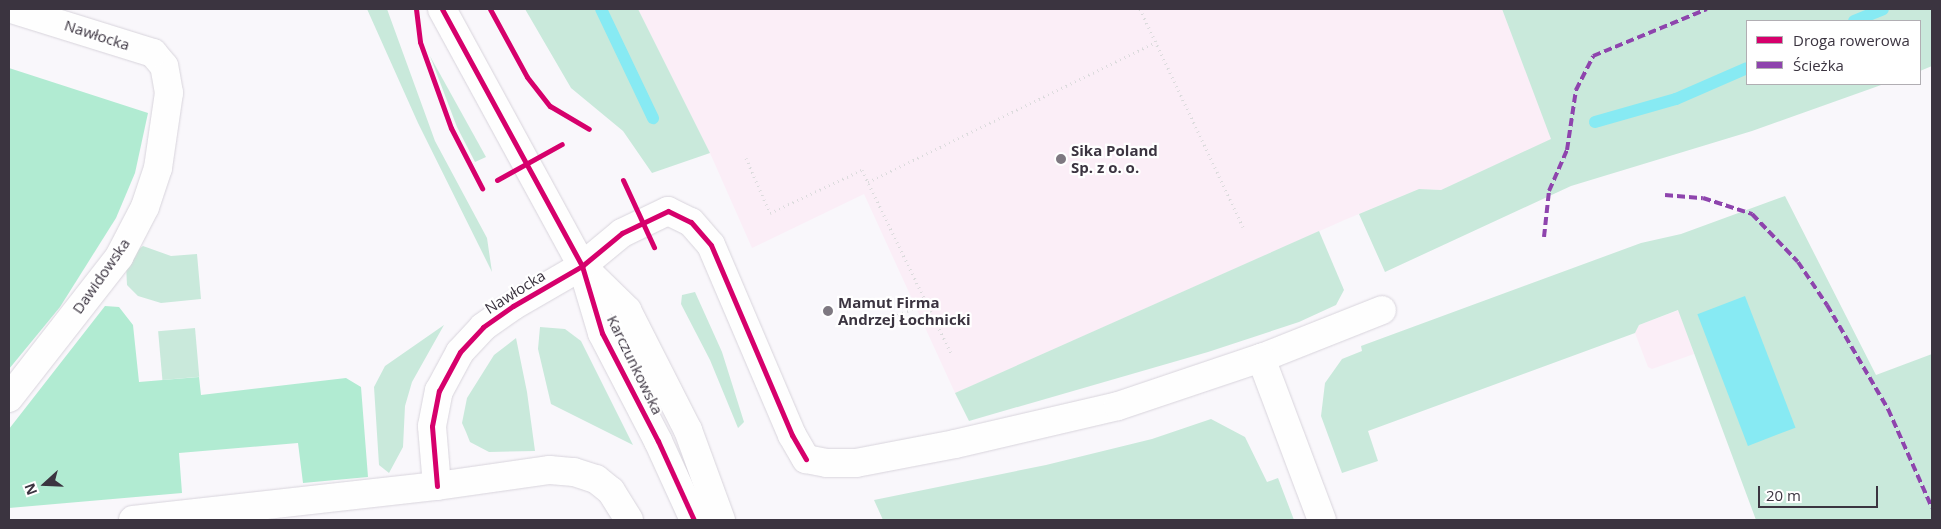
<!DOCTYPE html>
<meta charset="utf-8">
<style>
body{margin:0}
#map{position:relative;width:1941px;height:529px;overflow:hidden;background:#f9f7fb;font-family:"Open Sans",sans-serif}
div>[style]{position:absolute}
.industrial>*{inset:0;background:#fbeef7}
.green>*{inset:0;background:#c9e9db;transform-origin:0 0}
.forest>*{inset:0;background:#b1ebd2}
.water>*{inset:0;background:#87eaf3;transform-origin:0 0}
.stream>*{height:12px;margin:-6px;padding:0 6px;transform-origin:6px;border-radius:6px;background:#87eaf3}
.path>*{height:3px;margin-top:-1.5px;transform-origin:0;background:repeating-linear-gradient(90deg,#dcdbdd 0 1px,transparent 0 5px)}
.roads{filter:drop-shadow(0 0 1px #d8d4dc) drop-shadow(0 0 1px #d8d4dc)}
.minor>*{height:28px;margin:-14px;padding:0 14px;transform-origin:14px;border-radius:14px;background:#fefefe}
.quiet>*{height:4px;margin-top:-2px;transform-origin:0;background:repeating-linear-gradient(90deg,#8e44ad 0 8px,transparent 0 12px)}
.cycleway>*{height:5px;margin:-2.5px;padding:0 2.5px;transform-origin:2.5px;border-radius:2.5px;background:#d6006c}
.dots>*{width:14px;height:14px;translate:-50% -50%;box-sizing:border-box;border:2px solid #fff;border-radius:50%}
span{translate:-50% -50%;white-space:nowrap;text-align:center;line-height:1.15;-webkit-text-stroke:4.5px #fff;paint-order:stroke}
.street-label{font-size:15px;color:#3b3440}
.poi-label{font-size:15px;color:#3b3440;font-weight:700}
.left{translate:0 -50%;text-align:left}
.frame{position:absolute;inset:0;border:10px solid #3b3440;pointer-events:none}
.legend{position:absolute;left:1746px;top:20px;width:175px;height:65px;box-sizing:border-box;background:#fff;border:1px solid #b1aeb3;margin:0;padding:6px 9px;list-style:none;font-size:15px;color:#3b3440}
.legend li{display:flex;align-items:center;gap:10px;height:25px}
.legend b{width:25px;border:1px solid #b1aeb3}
.north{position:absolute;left:20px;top:459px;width:50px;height:50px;-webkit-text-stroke:4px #fff;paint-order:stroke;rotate:250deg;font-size:14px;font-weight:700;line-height:20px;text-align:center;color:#3b3440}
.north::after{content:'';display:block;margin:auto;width:18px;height:22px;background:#3b3440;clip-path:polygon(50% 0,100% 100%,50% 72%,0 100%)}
.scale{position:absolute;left:1758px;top:486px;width:120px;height:22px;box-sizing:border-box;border:2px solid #3b3440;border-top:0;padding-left:6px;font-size:15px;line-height:18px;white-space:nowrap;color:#3b3440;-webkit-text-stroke:4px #fff;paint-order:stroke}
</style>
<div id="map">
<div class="industrial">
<div style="clip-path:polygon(638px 9px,1502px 9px,1552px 139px,1441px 190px,1419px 189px,1342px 221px,955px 393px,864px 194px,752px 248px,710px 153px)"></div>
<div style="clip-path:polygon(1679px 310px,1694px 354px,1652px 369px,1648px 367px,1635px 333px,1639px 325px)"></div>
</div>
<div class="green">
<div style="clip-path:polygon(367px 9px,387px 9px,435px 141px,487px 238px,492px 272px,418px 123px)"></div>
<div style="clip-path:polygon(525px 9px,638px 9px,710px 153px,652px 173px,623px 131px,571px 88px)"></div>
<div style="clip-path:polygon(1502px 9px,1932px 9px,1932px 66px,1920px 71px,1920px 21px,1747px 21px,1747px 84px,1884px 84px,1752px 131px,1571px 186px,1385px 272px,1359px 214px,1419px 189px,1441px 190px,1551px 139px)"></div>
<div style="clip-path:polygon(430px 56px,486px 157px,475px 162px,457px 127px)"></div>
<div style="clip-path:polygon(1785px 196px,1876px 375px,1932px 354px,1932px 520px,1756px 520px,1678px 310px,1639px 325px,1635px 333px,1368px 431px,1378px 461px,1342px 473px,1321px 416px,1325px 383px,1342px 359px,1362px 351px,1361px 346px,1641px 243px,1681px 234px)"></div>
<div style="clip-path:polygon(1319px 231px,1344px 290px,1336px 305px,1299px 322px,1208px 352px,969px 421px,955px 393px)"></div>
<div style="clip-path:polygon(143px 246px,171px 256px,197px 254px,201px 299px,161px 303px,138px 296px,127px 285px,126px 265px,133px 253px)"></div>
<div style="clip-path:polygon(695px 292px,722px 352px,744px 422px,738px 428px,710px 360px,681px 304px,682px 295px)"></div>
<div style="clip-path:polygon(444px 325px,412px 382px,405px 406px,403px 447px,389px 473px,379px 465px,374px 387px,385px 366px)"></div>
<div style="clip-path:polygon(540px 327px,565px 329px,581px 341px,633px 445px,551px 404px,538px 349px)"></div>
<div style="left:195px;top:328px;width:49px;height:37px;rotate:85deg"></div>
<div style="clip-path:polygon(516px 338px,527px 392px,535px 451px,489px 452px,470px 442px,466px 432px,462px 423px,467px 398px,494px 355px)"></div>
<div style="clip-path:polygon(1211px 419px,1245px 437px,1267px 482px,1278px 478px,1294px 520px,883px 520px,874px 500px,1046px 465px,1152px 439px)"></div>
</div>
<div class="forest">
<div style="clip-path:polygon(9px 68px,148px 113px,135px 173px,116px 218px,60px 307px,9px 369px)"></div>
<div style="clip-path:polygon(105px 306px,119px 307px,133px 325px,139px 382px,199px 377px,201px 395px,346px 378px,361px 387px,368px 477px,303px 483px,298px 443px,179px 453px,182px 493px,9px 508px,9px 429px)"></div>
</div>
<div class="water">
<div style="left:1745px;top:296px;width:141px;height:51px;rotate:69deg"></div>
</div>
<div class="stream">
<div style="left:601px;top:9px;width:121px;rotate:64.5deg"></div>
<div style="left:1854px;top:21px;width:31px;rotate:-22deg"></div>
<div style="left:1595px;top:122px;width:84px;rotate:-15.9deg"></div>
<div style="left:1676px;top:99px;width:77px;rotate:-23.6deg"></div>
</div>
<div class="path">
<div style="left:1140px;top:9px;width:241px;rotate:64.7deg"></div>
<div style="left:746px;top:158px;width:60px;rotate:66.4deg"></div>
<div style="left:770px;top:213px;width:102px;rotate:-25.1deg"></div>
<div style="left:862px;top:170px;width:147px;rotate:64.1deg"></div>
<div style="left:926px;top:302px;width:35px;rotate:155deg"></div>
<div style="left:868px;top:182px;width:320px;rotate:-25.9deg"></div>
<div style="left:926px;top:302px;width:59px;rotate:63.9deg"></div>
</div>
<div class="roads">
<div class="minor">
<div style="left:442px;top:9px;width:293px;rotate:61.4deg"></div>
<div style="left:582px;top:266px;width:70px;rotate:73.4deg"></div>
<div style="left:602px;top:333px;width:122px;rotate:62.6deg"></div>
<div style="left:658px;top:441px;width:87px;rotate:65.5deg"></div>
<div style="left:583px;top:267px;width:62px;rotate:44.3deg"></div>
<div style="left:627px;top:310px;width:135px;rotate:63.1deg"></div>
<div style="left:688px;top:430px;width:96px;rotate:69.9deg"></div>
<div style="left:1261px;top:358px;width:130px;rotate:-21.6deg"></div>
<div style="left:9px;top:398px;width:179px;rotate:-52deg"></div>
<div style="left:119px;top:257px;width:56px;rotate:-62.5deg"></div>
<div style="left:145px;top:207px;width:41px;rotate:-71.6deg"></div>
<div style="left:158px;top:168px;width:76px;rotate:-81.7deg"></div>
<div style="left:169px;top:93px;width:27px;rotate:-100deg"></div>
<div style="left:164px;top:66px;width:17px;rotate:-130deg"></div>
<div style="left:153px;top:53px;width:148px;rotate:-162.7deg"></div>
<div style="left:437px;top:486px;width:60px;rotate:-94.8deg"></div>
<div style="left:432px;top:426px;width:36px;rotate:-79deg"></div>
<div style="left:439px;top:391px;width:44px;rotate:-61.7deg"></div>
<div style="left:460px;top:352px;width:34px;rotate:-47deg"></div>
<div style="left:483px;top:327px;width:37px;rotate:-35deg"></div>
<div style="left:513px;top:306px;width:80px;rotate:-30.1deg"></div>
<div style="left:582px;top:266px;width:52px;rotate:-39.5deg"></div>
<div style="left:622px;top:233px;width:51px;rotate:-25.6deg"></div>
<div style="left:668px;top:211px;width:25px;rotate:26deg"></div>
<div style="left:691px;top:222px;width:30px;rotate:49deg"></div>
<div style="left:711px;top:245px;width:207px;rotate:66.9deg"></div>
<div style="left:792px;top:435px;width:28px;rotate:60deg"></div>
<div style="left:806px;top:459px;width:21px;rotate:11deg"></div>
<div style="left:827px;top:463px;width:29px"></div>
<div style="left:856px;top:463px;width:101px;rotate:-10.9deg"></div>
<div style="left:955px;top:444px;width:167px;rotate:-13.1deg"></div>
<div style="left:1118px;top:406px;width:151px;rotate:-18.6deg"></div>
<div style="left:1261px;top:358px;width:173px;rotate:69.4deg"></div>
<div style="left:133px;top:520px;width:306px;rotate:-6.4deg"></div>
<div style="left:437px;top:486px;width:114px;rotate:-8.1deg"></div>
<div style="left:550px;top:470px;width:24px;rotate:5deg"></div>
<div style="left:574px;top:472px;width:23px;rotate:18deg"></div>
<div style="left:596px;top:479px;width:19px;rotate:39deg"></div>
<div style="left:611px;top:491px;width:34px;rotate:58deg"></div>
</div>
</div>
<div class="quiet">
<div style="left:1665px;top:195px;width:38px;rotate:5deg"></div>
<div style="left:1703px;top:198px;width:52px;rotate:18.1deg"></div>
<div style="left:1752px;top:214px;width:66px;rotate:46.2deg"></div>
<div style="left:1798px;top:262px;width:52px;rotate:56deg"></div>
<div style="left:1827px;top:305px;width:121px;rotate:59.6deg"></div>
<div style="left:1888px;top:409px;width:108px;rotate:66deg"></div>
<div style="left:1544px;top:237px;width:46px;rotate:-83.8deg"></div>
<div style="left:1549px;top:191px;width:45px;rotate:-66.3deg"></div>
<div style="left:1567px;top:150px;width:61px;rotate:-81.5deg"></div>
<div style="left:1576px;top:90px;width:38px;rotate:-63deg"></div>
<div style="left:1593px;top:56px;width:123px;rotate:-22.4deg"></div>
</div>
<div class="cycleway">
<div style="left:416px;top:9px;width:33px;rotate:83deg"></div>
<div style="left:420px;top:42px;width:91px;rotate:70.2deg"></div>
<div style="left:451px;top:128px;width:68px;rotate:62.7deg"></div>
<div style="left:442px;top:9px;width:293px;rotate:61.4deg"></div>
<div style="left:582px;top:266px;width:70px;rotate:73.4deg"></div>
<div style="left:602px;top:333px;width:122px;rotate:62.6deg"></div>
<div style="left:658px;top:441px;width:87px;rotate:65.5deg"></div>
<div style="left:490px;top:9px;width:77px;rotate:61.4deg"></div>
<div style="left:527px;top:77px;width:37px;rotate:52deg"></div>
<div style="left:550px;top:106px;width:45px;rotate:30.5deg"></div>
<div style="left:497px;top:180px;width:74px;rotate:-29deg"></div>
<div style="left:623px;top:180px;width:74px;rotate:65.2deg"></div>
<div style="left:437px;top:486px;width:60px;rotate:-94.8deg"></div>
<div style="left:432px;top:426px;width:36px;rotate:-79deg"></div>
<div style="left:439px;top:391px;width:44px;rotate:-61.7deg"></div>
<div style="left:460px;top:352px;width:34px;rotate:-47deg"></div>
<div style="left:483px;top:327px;width:37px;rotate:-35deg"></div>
<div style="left:513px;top:306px;width:80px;rotate:-30.1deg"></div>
<div style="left:582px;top:266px;width:52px;rotate:-39.5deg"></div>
<div style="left:622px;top:233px;width:51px;rotate:-25.6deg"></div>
<div style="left:668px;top:211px;width:25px;rotate:26deg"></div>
<div style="left:691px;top:222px;width:30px;rotate:49deg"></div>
<div style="left:711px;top:245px;width:207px;rotate:66.9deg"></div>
<div style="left:792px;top:435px;width:28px;rotate:60deg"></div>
</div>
<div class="dots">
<div style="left:1061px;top:159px;background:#7e7881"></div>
<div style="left:828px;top:311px;background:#7e7881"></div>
</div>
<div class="street-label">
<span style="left:97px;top:35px;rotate:18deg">Nawłocka</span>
<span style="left:101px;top:276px;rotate:-55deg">Dawidowska</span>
<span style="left:515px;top:292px;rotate:-32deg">Nawłocka</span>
<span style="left:635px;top:365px;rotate:64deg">Karczunkowska</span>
</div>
<div class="poi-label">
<span class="left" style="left:1071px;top:159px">Sika Poland<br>Sp. z o. o.</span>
<span class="left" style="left:838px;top:311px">Mamut Firma<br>Andrzej Łochnicki</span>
</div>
<div class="frame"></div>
<ul class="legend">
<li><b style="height:6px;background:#d6006c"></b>Droga rowerowa</li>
<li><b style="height:6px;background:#8e44ad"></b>Ścieżka</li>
</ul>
<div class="north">N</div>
<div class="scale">20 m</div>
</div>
